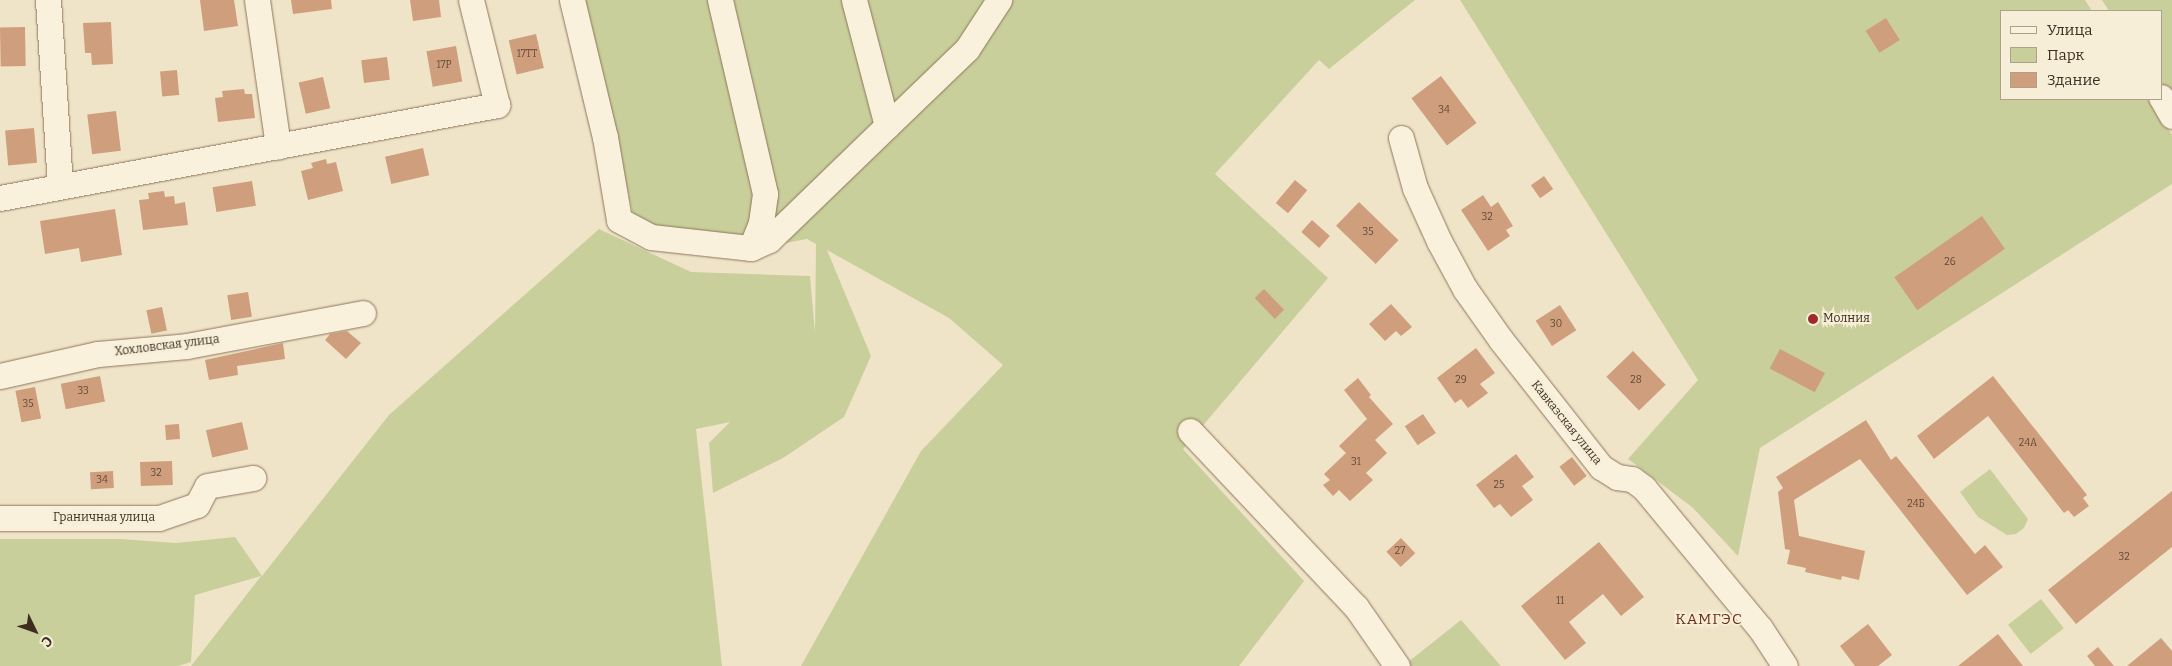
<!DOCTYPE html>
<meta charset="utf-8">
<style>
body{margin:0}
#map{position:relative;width:2172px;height:666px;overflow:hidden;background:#f0e4c8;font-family:Bitter,serif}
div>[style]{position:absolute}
.green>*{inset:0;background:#c9cf9b;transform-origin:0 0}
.building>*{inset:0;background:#cf9f7d;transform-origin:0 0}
.roads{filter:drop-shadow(0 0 1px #8d765c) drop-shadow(0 0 1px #8d765c)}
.minor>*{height:25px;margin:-12.5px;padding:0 12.5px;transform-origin:12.5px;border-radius:12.5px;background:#faf1dc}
.dots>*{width:14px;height:14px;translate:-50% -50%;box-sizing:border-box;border:2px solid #f7eed8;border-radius:50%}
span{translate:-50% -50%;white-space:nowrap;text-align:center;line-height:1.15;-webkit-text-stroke:4px #f7eed8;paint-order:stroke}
.number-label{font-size:10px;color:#624a37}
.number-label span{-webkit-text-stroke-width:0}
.poi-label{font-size:12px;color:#3d2e20}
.left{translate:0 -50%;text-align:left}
.street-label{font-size:12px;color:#3d2e20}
.quarter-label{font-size:15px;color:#6b2e1e;letter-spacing:1px}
.legend{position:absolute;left:2000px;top:10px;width:162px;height:90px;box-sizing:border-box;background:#f7eed8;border:1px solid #ada18e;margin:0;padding:6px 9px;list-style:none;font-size:15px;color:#3d2e20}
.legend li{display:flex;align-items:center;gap:10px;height:25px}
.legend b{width:25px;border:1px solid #ada18e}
.north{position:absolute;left:10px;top:606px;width:50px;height:50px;-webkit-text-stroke:4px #f7eed8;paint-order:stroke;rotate:132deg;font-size:14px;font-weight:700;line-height:20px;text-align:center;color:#3d2e20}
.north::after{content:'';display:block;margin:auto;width:18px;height:22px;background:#3d2e20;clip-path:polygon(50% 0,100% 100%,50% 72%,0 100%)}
</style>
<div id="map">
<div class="green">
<div style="clip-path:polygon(585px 0,1415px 0,1329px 69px,1319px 60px,1215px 174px,1328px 278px,1183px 449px,1304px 581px,1239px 666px,801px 666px,921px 451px,1003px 365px,949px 318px,827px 250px,871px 356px,844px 417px,783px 458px,713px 493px,709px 443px,730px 422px,696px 429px,722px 666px,191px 666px,261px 576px,195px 595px,191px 662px,178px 666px,0 666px,0 539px,120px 539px,176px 543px,235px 537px,262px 576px,389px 415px,599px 229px,691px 272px,810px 276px,815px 333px,816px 244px,807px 239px,759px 248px,636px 228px)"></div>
<div style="clip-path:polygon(1460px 0,2085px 0,2092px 11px,2001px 11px,2001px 99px,2149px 99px,2172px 135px,2172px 184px,1760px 448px,1738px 556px,1692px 507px,1628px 459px,1698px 380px)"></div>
<div style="clip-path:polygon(2102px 0,2172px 0,2172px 102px,2161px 86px,2161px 11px,2109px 11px)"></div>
<div style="clip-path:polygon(1990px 469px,2028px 519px,2024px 528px,2016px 534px,2007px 535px,1978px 517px,1960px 492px)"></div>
<div style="left:2041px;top:599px;width:37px;height:42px;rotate:52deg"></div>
<div style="clip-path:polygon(1461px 620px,1501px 666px,1403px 666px)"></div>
</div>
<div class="building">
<div style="clip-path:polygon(200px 0,234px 0,238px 26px,204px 31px)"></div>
<div style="clip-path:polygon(291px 0,331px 0,332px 9px,293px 14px)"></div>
<div style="clip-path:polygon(410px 0,439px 0,441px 17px,413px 21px)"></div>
<div style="left:1886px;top:18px;width:26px;height:24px;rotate:58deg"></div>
<div style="clip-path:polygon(111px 22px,113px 64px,92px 65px,91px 53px,85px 53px,83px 23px)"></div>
<div style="left:25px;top:27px;width:39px;height:25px;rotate:89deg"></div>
<div style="left:536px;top:34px;width:35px;height:28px;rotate:77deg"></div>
<div style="left:456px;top:46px;width:36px;height:30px;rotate:80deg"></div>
<div style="left:387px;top:57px;width:23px;height:26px;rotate:83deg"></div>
<div style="left:177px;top:70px;width:25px;height:17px;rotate:85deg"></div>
<div style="left:1441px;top:76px;width:59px;height:37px;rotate:53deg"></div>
<div style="left:323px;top:77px;width:32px;height:25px;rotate:77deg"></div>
<div style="clip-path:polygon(244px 89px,245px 94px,252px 94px,255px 118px,218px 122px,215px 98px,223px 97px,222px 91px)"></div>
<div style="left:116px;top:111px;width:40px;height:29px;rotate:83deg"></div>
<div style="left:34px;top:128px;width:35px;height:29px;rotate:85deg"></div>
<div style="left:423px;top:148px;width:28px;height:39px;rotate:77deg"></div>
<div style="clip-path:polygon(326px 159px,327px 164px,336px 162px,343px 191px,308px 200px,301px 171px,313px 168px,311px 163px)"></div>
<div style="left:1544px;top:176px;width:16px;height:16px;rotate:55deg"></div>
<div style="left:1295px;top:180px;width:16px;height:30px;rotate:40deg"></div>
<div style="left:252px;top:181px;width:25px;height:40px;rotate:81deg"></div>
<div style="clip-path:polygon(164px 191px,165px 197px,174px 196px,175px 204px,185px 202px,188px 225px,143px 230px,139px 200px,149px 199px,148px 193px)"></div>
<div style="clip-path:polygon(1483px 195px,1491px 207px,1498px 202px,1513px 226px,1506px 230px,1510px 236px,1488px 251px,1461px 210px)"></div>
<div style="left:1359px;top:202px;width:55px;height:33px;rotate:44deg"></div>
<div style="clip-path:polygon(115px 209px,122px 255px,81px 262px,79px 248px,45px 254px,40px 221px)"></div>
<div style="left:1982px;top:216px;width:40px;height:107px;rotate:55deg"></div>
<div style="left:1312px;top:220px;width:24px;height:16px;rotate:42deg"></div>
<div style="left:1264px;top:289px;width:29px;height:13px;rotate:46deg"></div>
<div style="left:248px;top:292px;width:25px;height:21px;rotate:81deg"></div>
<div style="clip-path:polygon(1391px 304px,1412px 327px,1401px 336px,1396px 331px,1385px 341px,1369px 324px)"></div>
<div style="left:1560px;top:305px;width:30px;height:29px;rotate:57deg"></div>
<div style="left:162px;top:307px;width:24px;height:16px;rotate:78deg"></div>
<div style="clip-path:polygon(347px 331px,361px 343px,346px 359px,325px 340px,330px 334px)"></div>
<div style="clip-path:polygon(283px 343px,285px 359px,237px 366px,238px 375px,209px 380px,205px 360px)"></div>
<div style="clip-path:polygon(1476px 348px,1495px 373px,1480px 384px,1488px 393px,1468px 408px,1461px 399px,1455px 403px,1437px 378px)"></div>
<div style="left:1780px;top:349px;width:51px;height:22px;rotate:28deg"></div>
<div style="left:1633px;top:351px;width:47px;height:37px;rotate:46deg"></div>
<div style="left:100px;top:376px;width:26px;height:40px;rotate:79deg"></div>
<div style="clip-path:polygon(1993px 376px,2087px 495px,2083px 498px,2089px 506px,2074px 517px,2068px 510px,2064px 513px,1988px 416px,1934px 459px,1917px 436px)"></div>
<div style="clip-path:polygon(1358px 378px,1371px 395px,1369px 397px,1393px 424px,1375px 440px,1387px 453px,1366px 473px,1373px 480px,1350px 501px,1339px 490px,1333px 496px,1323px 485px,1330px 480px,1324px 474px,1346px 453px,1339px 446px,1367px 419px,1344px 390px)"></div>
<div style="left:35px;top:387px;width:32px;height:20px;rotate:79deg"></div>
<div style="left:1423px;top:414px;width:23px;height:22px;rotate:56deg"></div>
<div style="clip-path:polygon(1866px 420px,1891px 460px,1896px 456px,1975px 554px,1985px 545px,2003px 567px,1967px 595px,1860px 459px,1794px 500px,1799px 536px,1865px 551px,1859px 580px,1842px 576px,1841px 580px,1805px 572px,1806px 568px,1787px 564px,1790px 550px,1785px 549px,1778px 492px,1783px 488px,1776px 477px)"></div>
<div style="left:242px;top:422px;width:28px;height:37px;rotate:77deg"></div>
<div style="left:179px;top:424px;width:15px;height:14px;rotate:86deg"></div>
<div style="clip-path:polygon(1516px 454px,1534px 477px,1522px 486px,1533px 500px,1511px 517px,1500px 504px,1494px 508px,1476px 485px)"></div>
<div style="left:1572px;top:457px;width:24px;height:16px;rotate:52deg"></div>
<div style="left:172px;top:461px;width:24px;height:32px;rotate:88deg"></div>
<div style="left:113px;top:471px;width:17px;height:23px;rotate:87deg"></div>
<div style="clip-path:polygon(2172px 491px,2172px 547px,2076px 624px,2048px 590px)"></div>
<div style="left:1401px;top:538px;width:21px;height:20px;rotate:47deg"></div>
<div style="clip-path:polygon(1599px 542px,1644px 597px,1621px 616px,1603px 594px,1569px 622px,1586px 643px,1565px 660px,1521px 606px)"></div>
<div style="clip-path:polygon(1868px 624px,1892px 655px,1878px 666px,1855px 666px,1840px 646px)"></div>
<div style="clip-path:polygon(1998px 634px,2023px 666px,1958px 666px)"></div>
<div style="clip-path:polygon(2161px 638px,2172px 651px,2172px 666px,2127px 666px)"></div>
<div style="clip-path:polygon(2098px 647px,2114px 666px,2095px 666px,2087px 656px)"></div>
</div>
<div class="roads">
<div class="minor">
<div style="left:48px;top:0;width:187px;rotate:86.3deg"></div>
<div style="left:257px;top:0;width:148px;rotate:81.8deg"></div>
<div style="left:572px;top:0;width:141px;rotate:76.5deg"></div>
<div style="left:605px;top:137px;width:84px;rotate:80.4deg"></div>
<div style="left:619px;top:220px;width:36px;rotate:28deg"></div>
<div style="left:651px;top:237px;width:101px;rotate:6.3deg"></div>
<div style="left:751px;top:248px;width:20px;rotate:-24deg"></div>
<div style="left:769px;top:240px;width:164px;rotate:-44deg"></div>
<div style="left:720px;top:0;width:199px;rotate:76.9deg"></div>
<div style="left:765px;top:194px;width:29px;rotate:98deg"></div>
<div style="left:761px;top:223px;width:27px;rotate:112deg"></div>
<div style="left:854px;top:0;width:130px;rotate:75.3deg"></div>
<div style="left:887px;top:126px;width:111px;rotate:-43.9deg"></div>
<div style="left:967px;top:49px;width:59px;rotate:-56.9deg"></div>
<div style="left:2161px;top:97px;width:22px;rotate:60deg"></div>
<div style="left:1401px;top:138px;width:52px;rotate:74.4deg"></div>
<div style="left:1415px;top:188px;width:58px;rotate:65.6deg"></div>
<div style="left:1439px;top:241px;width:55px;rotate:61.6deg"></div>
<div style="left:1465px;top:289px;width:62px;rotate:54.8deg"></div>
<div style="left:1501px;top:340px;width:162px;rotate:51.8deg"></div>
<div style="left:1601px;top:467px;width:19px;rotate:32deg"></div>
<div style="left:1617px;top:477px;width:15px;rotate:8deg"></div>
<div style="left:1632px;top:479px;width:15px;rotate:37deg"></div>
<div style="left:1644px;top:488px;width:182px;rotate:50.4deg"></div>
<div style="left:1760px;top:628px;width:45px;rotate:56.7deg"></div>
<div style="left:0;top:198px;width:506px;rotate:-10.6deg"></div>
<div style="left:497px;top:105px;width:108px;rotate:-103.9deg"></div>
<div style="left:0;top:376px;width:100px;rotate:-12.7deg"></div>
<div style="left:98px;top:354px;width:89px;rotate:-5.1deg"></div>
<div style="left:187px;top:346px;width:179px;rotate:-10.6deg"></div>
<div style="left:1190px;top:431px;width:242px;rotate:46.7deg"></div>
<div style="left:1356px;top:607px;width:72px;rotate:55.2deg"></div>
<div style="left:0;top:518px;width:159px"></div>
<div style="left:159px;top:518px;width:40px;rotate:-18.9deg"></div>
<div style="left:197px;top:505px;width:21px;rotate:-62deg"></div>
<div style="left:207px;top:486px;width:47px;rotate:-9.9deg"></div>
</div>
</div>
<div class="dots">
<div style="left:1813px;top:319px;background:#9e2a2b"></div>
</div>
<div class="number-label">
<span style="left:527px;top:55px">17ТТ</span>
<span style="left:444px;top:66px">17Р</span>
<span style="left:1444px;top:111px">34</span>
<span style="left:1487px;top:218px">32</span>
<span style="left:1368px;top:233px">35</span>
<span style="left:1950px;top:263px">26</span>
<span style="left:1556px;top:325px">30</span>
<span style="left:1461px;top:381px">29</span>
<span style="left:1636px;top:381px">28</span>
<span style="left:83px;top:392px">33</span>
<span style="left:28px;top:405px">35</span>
<span style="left:2028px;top:444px">24А</span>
<span style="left:1356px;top:463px">31</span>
<span style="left:156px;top:474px">32</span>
<span style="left:102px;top:481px">34</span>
<span style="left:1499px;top:486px">25</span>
<span style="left:1916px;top:505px">24Б</span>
<span style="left:1400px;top:552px">27</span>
<span style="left:2124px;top:558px">32</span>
<span style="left:1560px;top:602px">11</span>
</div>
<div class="poi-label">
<span class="left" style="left:1823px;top:319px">Молния</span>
</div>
<div class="street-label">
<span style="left:167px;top:346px;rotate:-7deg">Хохловская улица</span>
<span style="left:1566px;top:423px;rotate:51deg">Кавказская улица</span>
<span style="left:104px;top:518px">Граничная улица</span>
</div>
<div class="quarter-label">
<span style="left:1709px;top:620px">КАМГЭС</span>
</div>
<ul class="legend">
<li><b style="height:6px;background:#faf1dc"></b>Улица</li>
<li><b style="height:14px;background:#c9cf9b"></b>Парк</li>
<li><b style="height:14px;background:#cf9f7d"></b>Здание</li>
</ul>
<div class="north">С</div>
</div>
